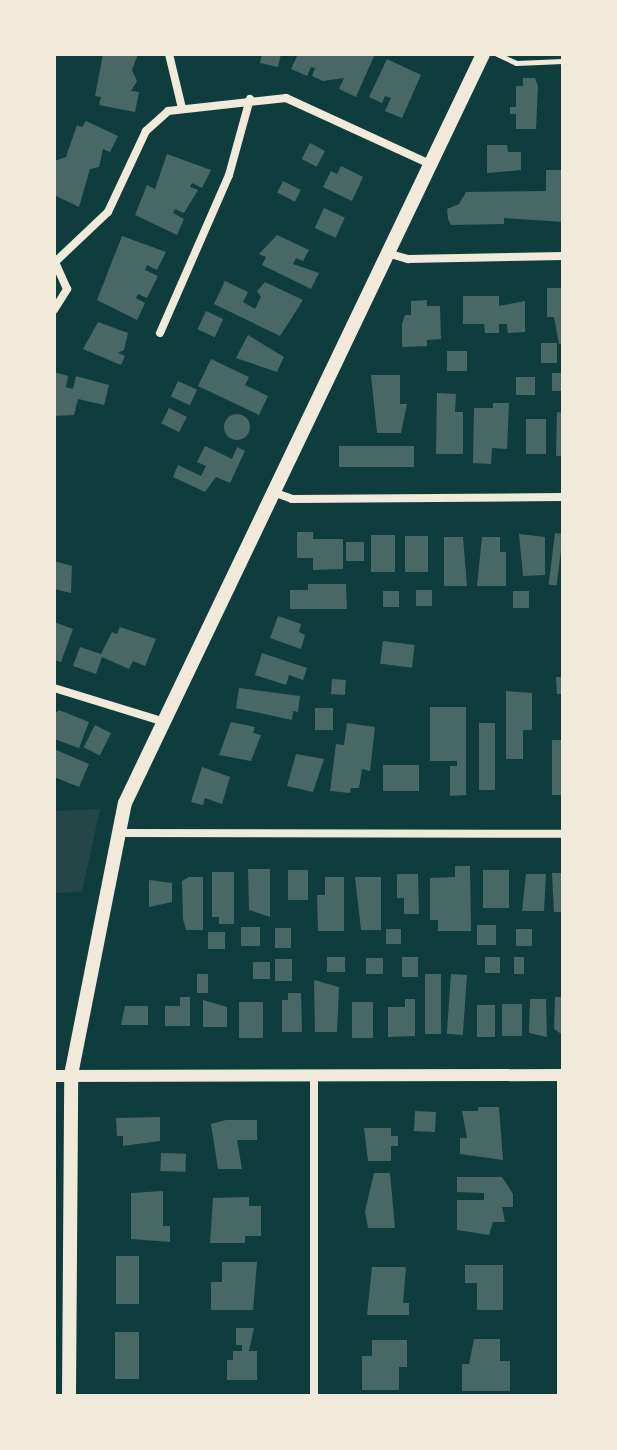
<!DOCTYPE html>
<style>
body{margin:0}
#map{position:relative;width:617px;height:1450px;overflow:hidden;background:#0f3d3e;font-family:"Work Sans",sans-serif}
div>[style]{position:absolute}
.green>*{inset:0;background:#244646}
.building>*{inset:0;background:#486865;transform-origin:0 0}
.round{border-radius:50%}
.service>*{height:5px;margin:-2.5px;padding:0 2.5px;transform-origin:2.5px;border-radius:2.5px;background:#f1e9da}
.minor>*{height:8px;margin:-4px;padding:0 4px;transform-origin:4px;border-radius:4px;background:#f1e9da}
.tertiary>*{height:12px;margin:-6px;padding:0 6px;transform-origin:6px;border-radius:6px;background:#f1e9da}
.secondary>*{height:14px;margin:-7px;padding:0 7px;transform-origin:7px;border-radius:7px;background:#f1e9da}
span{translate:-50% -50%;white-space:nowrap;text-align:center;line-height:1.15;-webkit-text-stroke:6px #f1e9da;paint-order:stroke}
.frame{position:absolute;inset:0;border:56px solid #f1e9da;pointer-events:none}
</style>
<div id="map">
<div class="green">
<div style="clip-path:polygon(100px 809px,82px 892px,54px 893px,54px 811px)"></div>
</div>
<div class="building">
<div style="clip-path:polygon(103px 54px,138px 54px,132px 70px,137px 81px,131px 91px,139px 92px,135px 112px,99px 105px,101px 97px,95px 96px)"></div>
<div style="clip-path:polygon(262px 54px,281px 54px,278px 67px,260px 63px)"></div>
<div style="clip-path:polygon(298px 54px,375px 54px,356px 97px,339px 89px,344px 78px,323px 81px,312px 76px,315px 68px,311px 67px,307px 76px,291px 69px)"></div>
<div style="clip-path:polygon(387px 59px,421px 75px,402px 118px,385px 111px,391px 98px,385px 96px,382px 103px,369px 97px)"></div>
<div style="clip-path:polygon(523px 78px,535px 78px,538px 86px,536px 129px,516px 129px,516px 114px,510px 114px,510px 107px,516px 107px,516px 86px,523px 86px)"></div>
<div style="clip-path:polygon(86px 121px,118px 136px,110px 152px,103px 149px,99px 167px,90px 169px,79px 207px,54px 195px,54px 161px,66px 157px,77px 125px,82px 127px)"></div>
<div style="left:310px;top:143px;width:17px;height:18px;rotate:28deg"></div>
<div style="clip-path:polygon(487px 145px,507px 145px,508px 152px,521px 152px,521px 170px,487px 173px)"></div>
<div style="clip-path:polygon(167px 154px,211px 170px,202px 188px,192px 183px,190px 187px,198px 190px,184px 213px,175px 209px,173px 213px,184px 219px,177px 235px,135px 215px,147px 185px,155px 189px)"></div>
<div style="clip-path:polygon(341px 166px,363px 177px,352px 201px,323px 187px,331px 171px,337px 174px)"></div>
<div style="clip-path:polygon(546px 170px,563px 170px,563px 222px,504px 218px,504px 224px,451px 225px,448px 219px,447px 209px,459px 204px,466px 192px,546px 191px)"></div>
<div style="left:283px;top:181px;width:20px;height:13px;rotate:27deg"></div>
<div style="left:324px;top:208px;width:23px;height:22px;rotate:25deg"></div>
<div style="clip-path:polygon(277px 235px,309px 250px,303px 261px,296px 258px,293px 264px,319px 273px,311px 289px,262px 265px,266px 257px,259px 254px)"></div>
<div style="clip-path:polygon(122px 236px,166px 252px,157px 270px,147px 265px,145px 270px,158px 276px,147px 298px,138px 294px,136px 298px,145px 303px,137px 320px,97px 300px)"></div>
<div style="clip-path:polygon(225px 281px,248px 292px,243px 302px,255px 309px,261px 297px,257px 291px,265px 282px,303px 300px,280px 336px,214px 304px)"></div>
<div style="clip-path:polygon(547px 288px,563px 288px,563px 344px,559px 344px,554px 317px,547px 317px)"></div>
<div style="clip-path:polygon(463px 296px,499px 296px,499px 306px,525px 301px,525px 332px,508px 333px,507px 324px,499px 324px,499px 333px,485px 333px,484px 324px,463px 324px)"></div>
<div style="clip-path:polygon(427px 300px,427px 306px,440px 306px,441px 339px,427px 340px,427px 346px,402px 347px,402px 324px,405px 315px,411px 315px,411px 301px)"></div>
<div style="left:206px;top:311px;width:19px;height:20px;rotate:25deg"></div>
<div style="clip-path:polygon(98px 322px,128px 333px,124px 350px,118px 353px,125px 356px,121px 365px,83px 349px)"></div>
<div style="clip-path:polygon(248px 335px,284px 357px,277px 372px,236px 358px)"></div>
<div style="left:557px;top:343px;width:20px;height:16px;rotate:90deg"></div>
<div style="left:447px;top:351px;width:20px;height:20px"></div>
<div style="clip-path:polygon(211px 359px,249px 377px,245px 385px,268px 396px,259px 415px,198px 386px)"></div>
<div style="clip-path:polygon(54px 372px,68px 376px,66px 387px,73px 389px,76px 376px,109px 385px,104px 405px,78px 399px,74px 415px,54px 416px)"></div>
<div style="left:552px;top:373px;width:11px;height:18px"></div>
<div style="clip-path:polygon(371px 375px,400px 375px,400px 404px,407px 404px,401px 433px,377px 433px)"></div>
<div style="left:516px;top:377px;width:19px;height:18px"></div>
<div style="left:178px;top:381px;width:21px;height:17px;rotate:25deg"></div>
<div style="clip-path:polygon(437px 393px,456px 394px,455px 412px,463px 412px,463px 454px,436px 454px)"></div>
<div style="clip-path:polygon(493px 403px,509px 403px,507px 449px,492px 448px,491px 464px,473px 463px,474px 408px,493px 408px)"></div>
<div style="left:169px;top:408px;width:20px;height:17px;rotate:27deg"></div>
<div style="clip-path:polygon(557px 412px,563px 413px,563px 456px,556px 456px)"></div>
<div class="round" style="left:224px;top:414px;width:26px;height:26px"></div>
<div style="left:526px;top:419px;width:20px;height:35px"></div>
<div style="clip-path:polygon(205px 446px,232px 459px,237px 447px,245px 451px,230px 483px,216px 477px,205px 492px,173px 477px,178px 465px,201px 476px,206px 466px,197px 462px)"></div>
<div style="left:339px;top:446px;width:75px;height:21px"></div>
<div style="clip-path:polygon(297px 532px,313px 532px,313px 539px,343px 539px,343px 569px,313px 570px,313px 558px,297px 558px)"></div>
<div style="left:555px;top:533px;width:8px;height:52px;rotate:7deg"></div>
<div style="clip-path:polygon(519px 534px,545px 537px,545px 575px,523px 576px)"></div>
<div style="left:395px;top:535px;width:37px;height:24px;rotate:90deg"></div>
<div style="left:405px;top:536px;width:23px;height:36px"></div>
<div style="clip-path:polygon(444px 537px,463px 537px,467px 586px,444px 586px)"></div>
<div style="clip-path:polygon(482px 537px,500px 537px,500px 552px,506px 552px,506px 586px,477px 586px)"></div>
<div style="left:346px;top:542px;width:18px;height:19px"></div>
<div style="clip-path:polygon(54px 561px,72px 566px,71px 593px,54px 589px)"></div>
<div style="clip-path:polygon(308px 584px,346px 584px,347px 609px,290px 609px,290px 590px,308px 590px)"></div>
<div style="left:416px;top:590px;width:16px;height:16px"></div>
<div style="left:383px;top:591px;width:16px;height:16px"></div>
<div style="left:513px;top:591px;width:16px;height:17px"></div>
<div style="clip-path:polygon(278px 616px,301px 624px,299px 632px,305px 635px,301px 649px,270px 638px)"></div>
<div style="clip-path:polygon(54px 622px,73px 629px,61px 662px,54px 660px)"></div>
<div style="clip-path:polygon(120px 627px,156px 639px,145px 666px,133px 661px,129px 669px,102px 657px,96px 674px,73px 666px,80px 647px,101px 654px,112px 632px,117px 634px)"></div>
<div style="left:383px;top:641px;width:32px;height:23px;rotate:7deg"></div>
<div style="clip-path:polygon(262px 653px,307px 668px,303px 680px,289px 675px,286px 685px,255px 675px)"></div>
<div style="clip-path:polygon(556px 677px,563px 677px,563px 694px,557px 694px)"></div>
<div style="left:332px;top:679px;width:14px;height:15px;rotate:4deg"></div>
<div style="clip-path:polygon(239px 688px,300px 696px,298px 712px,293px 711px,292px 720px,236px 708px)"></div>
<div style="clip-path:polygon(506px 691px,532px 693px,532px 730px,523px 730px,523px 759px,506px 759px)"></div>
<div style="clip-path:polygon(430px 707px,466px 707px,466px 795px,450px 796px,450px 766px,457px 766px,457px 761px,430px 761px)"></div>
<div style="left:315px;top:708px;width:18px;height:22px"></div>
<div style="clip-path:polygon(59px 710px,89px 722px,79px 748px,54px 739px,54px 714px)"></div>
<div style="clip-path:polygon(231px 722px,255px 727px,253px 733px,261px 735px,251px 761px,219px 755px)"></div>
<div style="clip-path:polygon(347px 723px,375px 727px,370px 771px,362px 769px,359px 788px,351px 788px,350px 793px,330px 791px,336px 744px,344px 745px)"></div>
<div style="left:479px;top:723px;width:16px;height:67px"></div>
<div style="left:95px;top:725px;width:18px;height:25px;rotate:27deg"></div>
<div style="left:552px;top:740px;width:11px;height:55px"></div>
<div style="clip-path:polygon(54px 749px,89px 764px,79px 787px,54px 777px)"></div>
<div style="clip-path:polygon(296px 754px,324px 759px,313px 792px,287px 786px)"></div>
<div style="left:419px;top:765px;width:26px;height:36px;rotate:90deg"></div>
<div style="clip-path:polygon(202px 767px,230px 777px,222px 804px,205px 798px,203px 805px,191px 802px)"></div>
<div style="clip-path:polygon(455px 866px,470px 866px,471px 931px,438px 931px,438px 920px,430px 920px,430px 878px,455px 877px)"></div>
<div style="clip-path:polygon(248px 869px,270px 869px,270px 917px,249px 910px)"></div>
<div style="left:288px;top:870px;width:20px;height:30px"></div>
<div style="left:483px;top:870px;width:26px;height:38px"></div>
<div style="clip-path:polygon(212px 872px,234px 872px,234px 924px,219px 924px,219px 917px,212px 917px)"></div>
<div style="clip-path:polygon(552px 873px,563px 873px,563px 912px,554px 912px)"></div>
<div style="clip-path:polygon(397px 874px,418px 874px,419px 914px,404px 914px,404px 898px,397px 898px)"></div>
<div style="clip-path:polygon(526px 874px,546px 874px,544px 911px,522px 911px)"></div>
<div style="clip-path:polygon(189px 877px,203px 877px,203px 930px,186px 930px,183px 919px,182px 881px)"></div>
<div style="clip-path:polygon(325px 877px,344px 877px,344px 931px,318px 931px,317px 895px,325px 895px)"></div>
<div style="clip-path:polygon(355px 877px,381px 877px,381px 930px,361px 930px)"></div>
<div style="clip-path:polygon(149px 880px,172px 883px,172px 902px,149px 907px)"></div>
<div style="left:496px;top:925px;width:20px;height:19px;rotate:90deg"></div>
<div style="left:241px;top:927px;width:19px;height:19px"></div>
<div style="left:275px;top:928px;width:16px;height:20px"></div>
<div style="left:386px;top:929px;width:15px;height:15px"></div>
<div style="left:516px;top:929px;width:16px;height:17px"></div>
<div style="left:208px;top:932px;width:17px;height:17px"></div>
<div style="left:327px;top:957px;width:18px;height:15px"></div>
<div style="left:402px;top:957px;width:16px;height:20px"></div>
<div style="left:485px;top:957px;width:15px;height:16px"></div>
<div style="left:524px;top:957px;width:17px;height:10px;rotate:90deg"></div>
<div style="left:366px;top:958px;width:17px;height:16px"></div>
<div style="left:275px;top:959px;width:17px;height:22px"></div>
<div style="left:270px;top:962px;width:17px;height:17px;rotate:90deg"></div>
<div style="left:197px;top:974px;width:11px;height:19px"></div>
<div style="left:425px;top:974px;width:16px;height:60px"></div>
<div style="left:451px;top:974px;width:16px;height:60px;rotate:4deg"></div>
<div style="clip-path:polygon(314px 980px,339px 987px,337px 1032px,315px 1032px)"></div>
<div style="clip-path:polygon(288px 993px,301px 993px,302px 1032px,282px 1032px,282px 1000px,288px 1000px)"></div>
<div style="clip-path:polygon(180px 997px,190px 997px,190px 1026px,165px 1026px,165px 1006px,180px 1006px)"></div>
<div style="clip-path:polygon(555px 997px,563px 997px,563px 1035px,554px 1029px)"></div>
<div style="clip-path:polygon(405px 999px,415px 999px,415px 1036px,388px 1037px,388px 1007px,405px 1007px)"></div>
<div style="clip-path:polygon(530px 999px,546px 999px,547px 1037px,529px 1033px)"></div>
<div style="clip-path:polygon(203px 1000px,227px 1007px,227px 1027px,203px 1027px)"></div>
<div style="left:239px;top:1002px;width:24px;height:36px"></div>
<div style="left:352px;top:1002px;width:21px;height:36px"></div>
<div style="left:522px;top:1004px;width:32px;height:20px;rotate:90deg"></div>
<div style="left:477px;top:1005px;width:18px;height:32px"></div>
<div style="clip-path:polygon(125px 1006px,148px 1006px,148px 1025px,121px 1025px)"></div>
<div style="clip-path:polygon(478px 1107px,499px 1107px,503px 1160px,460px 1154px,460px 1138px,467px 1138px,462px 1111px,478px 1111px)"></div>
<div style="left:415px;top:1111px;width:21px;height:20px;rotate:3deg"></div>
<div style="clip-path:polygon(160px 1117px,160px 1141px,123px 1146px,123px 1136px,117px 1136px,116px 1118px)"></div>
<div style="clip-path:polygon(226px 1120px,257px 1120px,257px 1140px,237px 1140px,242px 1169px,218px 1169px,211px 1124px)"></div>
<div style="clip-path:polygon(364px 1128px,391px 1128px,391px 1136px,398px 1136px,398px 1146px,391px 1146px,391px 1161px,368px 1161px)"></div>
<div style="left:161px;top:1153px;width:25px;height:18px;rotate:2deg"></div>
<div style="clip-path:polygon(374px 1173px,390px 1173px,395px 1228px,368px 1228px,365px 1211px)"></div>
<div style="clip-path:polygon(457px 1177px,502px 1177px,513px 1194px,513px 1207px,502px 1207px,505px 1222px,493px 1222px,489px 1235px,457px 1230px,457px 1200px,484px 1200px,484px 1193px,457px 1192px)"></div>
<div style="clip-path:polygon(163px 1191px,163px 1226px,170px 1226px,170px 1242px,131px 1239px,131px 1193px)"></div>
<div style="clip-path:polygon(249px 1197px,249px 1206px,261px 1206px,261px 1236px,245px 1236px,245px 1243px,210px 1243px,213px 1198px)"></div>
<div style="left:116px;top:1256px;width:23px;height:48px"></div>
<div style="clip-path:polygon(222px 1262px,257px 1262px,253px 1310px,211px 1310px,211px 1282px,222px 1282px)"></div>
<div style="clip-path:polygon(465px 1265px,503px 1265px,503px 1310px,477px 1310px,477px 1283px,465px 1283px)"></div>
<div style="clip-path:polygon(372px 1267px,406px 1267px,403px 1303px,409px 1303px,409px 1315px,367px 1315px)"></div>
<div style="clip-path:polygon(236px 1328px,254px 1328px,249px 1351px,257px 1351px,257px 1380px,227px 1380px,227px 1360px,233px 1360px,233px 1351px,242px 1351px,242px 1345px,236px 1345px)"></div>
<div style="left:115px;top:1332px;width:24px;height:47px"></div>
<div style="clip-path:polygon(474px 1339px,500px 1339px,500px 1361px,510px 1361px,510px 1391px,462px 1391px,462px 1364px,469px 1364px)"></div>
<div style="clip-path:polygon(372px 1340px,407px 1340px,407px 1367px,399px 1367px,399px 1390px,362px 1390px,362px 1356px,372px 1356px)"></div>
</div>
<div class="service">
<div style="left:497px;top:54px;width:21px;rotate:25deg"></div>
<div style="left:516px;top:63px;width:47px;rotate:-2.4deg"></div>
</div>
<div class="minor">
<div style="left:169px;top:54px;width:56px;rotate:76.5deg"></div>
<div style="left:387px;top:253px;width:22px;rotate:16deg"></div>
<div style="left:408px;top:259px;width:155px;rotate:-1.1deg"></div>
<div style="left:54px;top:263px;width:74px;rotate:-43.4deg"></div>
<div style="left:108px;top:212px;width:89px;rotate:-64.9deg"></div>
<div style="left:146px;top:131px;width:30px;rotate:-42deg"></div>
<div style="left:168px;top:111px;width:119px;rotate:-6.3deg"></div>
<div style="left:286px;top:98px;width:158px;rotate:24.6deg"></div>
<div style="left:54px;top:310px;width:25px;rotate:-58deg"></div>
<div style="left:67px;top:289px;width:30px;rotate:-114deg"></div>
<div style="left:160px;top:333px;width:172px;rotate:-66.4deg"></div>
<div style="left:229px;top:175px;width:79px;rotate:-74.6deg"></div>
<div style="left:273px;top:492px;width:20px;rotate:20deg"></div>
<div style="left:292px;top:499px;width:271px;rotate:-0.4deg"></div>
<div style="left:54px;top:688px;width:112px;rotate:17.1deg"></div>
<div style="left:118px;top:833px;width:445px;rotate:0.1deg"></div>
<div style="left:314px;top:1075px;width:321px;rotate:90deg"></div>
<div style="left:561px;top:1396px;width:321px;rotate:-90deg"></div>
</div>
<div class="tertiary">
<div style="left:54px;top:1076px;width:509px;rotate:-0.11deg"></div>
</div>
<div class="secondary">
<div style="left:69px;top:1396px;width:321px;rotate:-89.6deg"></div>
<div style="left:71px;top:1075px;width:277px;rotate:-78.8deg"></div>
<div style="left:125px;top:803px;width:830px;rotate:-64.45deg"></div>
</div>
<div class="frame"></div>
</div>
